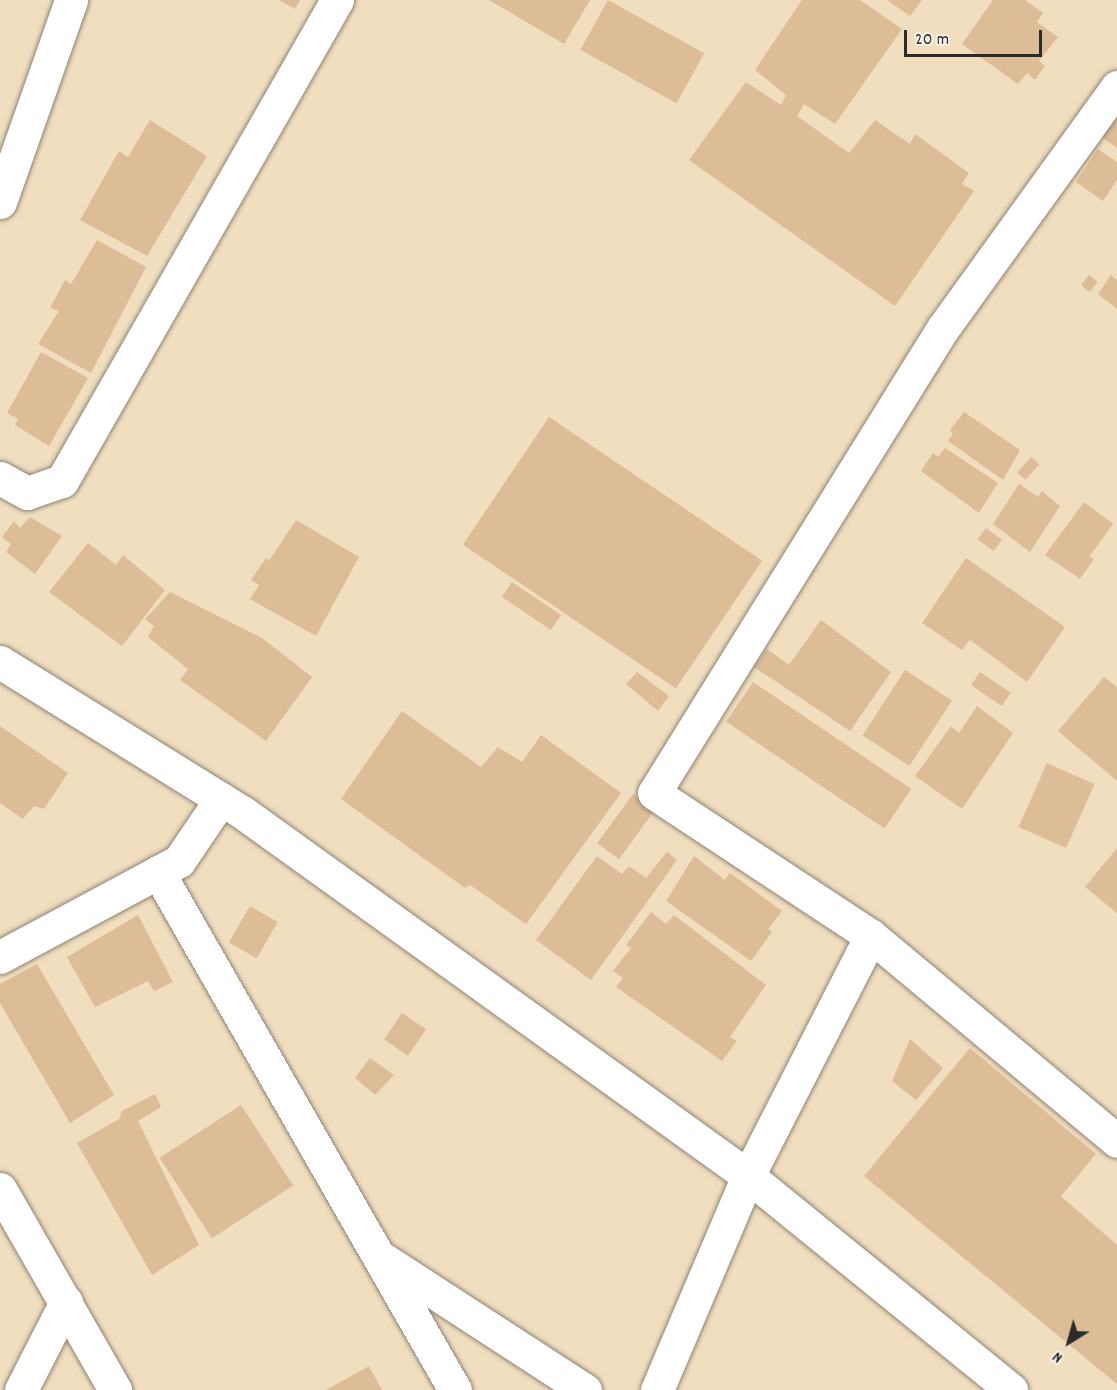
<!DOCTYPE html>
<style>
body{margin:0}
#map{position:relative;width:1117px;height:1390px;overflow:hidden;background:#f1debf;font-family:Dekko,sans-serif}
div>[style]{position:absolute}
.building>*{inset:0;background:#dcbd98;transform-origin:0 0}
.roads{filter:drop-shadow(0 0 2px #8e8475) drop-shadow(0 0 2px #8e8475)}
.street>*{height:33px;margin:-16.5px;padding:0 16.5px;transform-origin:16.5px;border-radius:16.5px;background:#fff}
.secondary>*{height:33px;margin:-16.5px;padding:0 16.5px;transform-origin:16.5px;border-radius:16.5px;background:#fff}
span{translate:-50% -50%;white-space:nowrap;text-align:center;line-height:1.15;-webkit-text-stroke:5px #f7f3e8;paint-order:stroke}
.north{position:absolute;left:1039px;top:1312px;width:60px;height:60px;-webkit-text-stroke:4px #f7f3e8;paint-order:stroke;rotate:217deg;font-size:16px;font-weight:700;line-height:24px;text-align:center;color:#2b2b2b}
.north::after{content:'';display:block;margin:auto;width:21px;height:27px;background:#2b2b2b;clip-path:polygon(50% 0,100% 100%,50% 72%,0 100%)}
.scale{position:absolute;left:904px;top:30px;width:138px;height:27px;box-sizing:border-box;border:3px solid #2b2b2b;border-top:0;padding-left:8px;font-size:18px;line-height:21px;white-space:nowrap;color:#2b2b2b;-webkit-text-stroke:4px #f7f3e8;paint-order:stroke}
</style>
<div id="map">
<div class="building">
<div style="clip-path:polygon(279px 0,300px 0,295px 9px)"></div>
<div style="clip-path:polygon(489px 0,590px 0,564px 44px)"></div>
<div style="left:608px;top:0;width:110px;height:57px;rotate:29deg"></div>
<div style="clip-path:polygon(802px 0,860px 0,902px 29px,835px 124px,804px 104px,797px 116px,849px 153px,875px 120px,910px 144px,915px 134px,969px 173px,962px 184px,974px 191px,895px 306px,689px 160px,746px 82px,781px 105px,786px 95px,755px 70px)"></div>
<div style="clip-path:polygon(887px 0,922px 0,910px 16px)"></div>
<div style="clip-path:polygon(993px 0,1025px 0,1043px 13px,1037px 22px,1058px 37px,1039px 61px,1045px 66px,1035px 80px,1027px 73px,1018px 84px,962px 44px)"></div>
<div style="clip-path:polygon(1117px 117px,1117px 148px,1102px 137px)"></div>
<div style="clip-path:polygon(150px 120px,207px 156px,147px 256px,80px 220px,119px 151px,128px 157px)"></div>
<div style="clip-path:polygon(1098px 149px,1117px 162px,1117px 180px,1103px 201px,1076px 182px)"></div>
<div style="clip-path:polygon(97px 240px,146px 267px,91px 373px,38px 344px,59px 311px,50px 308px,65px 280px,71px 284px)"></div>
<div style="left:1089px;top:275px;width:11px;height:13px;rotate:38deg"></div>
<div style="clip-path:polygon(1111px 275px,1117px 280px,1117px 309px,1098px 294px)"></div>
<div style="clip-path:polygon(41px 352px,88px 378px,49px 446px,15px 425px,18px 419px,7px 413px)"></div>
<div style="clip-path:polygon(964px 412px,1020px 450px,1003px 480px,948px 441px,953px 434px,950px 430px)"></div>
<div style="left:549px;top:417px;width:257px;height:154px;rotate:34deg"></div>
<div style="clip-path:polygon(945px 448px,998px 483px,979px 513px,921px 471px,933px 453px,938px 457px)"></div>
<div style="left:1031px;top:457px;width:11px;height:21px;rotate:41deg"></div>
<div style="clip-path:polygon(1019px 484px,1038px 497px,1042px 491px,1060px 506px,1030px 552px,993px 524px)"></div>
<div style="clip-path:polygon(1084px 502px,1113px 524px,1089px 557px,1094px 559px,1080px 579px,1045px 555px)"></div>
<div style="clip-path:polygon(30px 517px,62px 536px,35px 574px,6px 552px,11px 544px,2px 537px,14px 521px,20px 528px)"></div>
<div style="clip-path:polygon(296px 520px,359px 557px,316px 636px,250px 599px,259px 585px,251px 580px,266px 558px,269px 561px)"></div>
<div style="left:986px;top:528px;width:20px;height:14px;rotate:37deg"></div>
<div style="clip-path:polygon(88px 543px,116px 565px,123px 555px,165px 590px,122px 646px,49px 592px)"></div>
<div style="clip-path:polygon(966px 558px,1065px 627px,1027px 682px,970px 640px,962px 650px,922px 623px)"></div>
<div style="left:512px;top:582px;width:59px;height:18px;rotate:34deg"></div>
<div style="clip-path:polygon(170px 592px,262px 638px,312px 677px,266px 741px,180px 680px,188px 669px,148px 637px,154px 626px,145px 619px)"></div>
<div style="clip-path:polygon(821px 620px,891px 672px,850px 731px,754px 667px,767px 649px,789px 665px)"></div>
<div style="left:905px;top:670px;width:56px;height:78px;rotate:33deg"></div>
<div style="clip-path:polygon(637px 672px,669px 696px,658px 711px,626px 684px)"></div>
<div style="left:980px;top:672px;width:37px;height:16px;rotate:34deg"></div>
<div style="clip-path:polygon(1104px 677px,1117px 687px,1117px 781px,1058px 731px)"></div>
<div style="left:753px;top:682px;width:191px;height:48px;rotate:34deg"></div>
<div style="clip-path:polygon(977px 706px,1013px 733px,962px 809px,915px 776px,951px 726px,959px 733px)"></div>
<div style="clip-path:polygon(402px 711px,481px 767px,498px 747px,522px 762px,541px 735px,621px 793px,526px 924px,470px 885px,465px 888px,341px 799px)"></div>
<div style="clip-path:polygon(0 726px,68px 773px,44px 809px,34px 806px,23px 819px,0 803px)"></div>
<div style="left:1047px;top:763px;width:52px;height:70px;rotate:24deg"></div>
<div style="left:633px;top:794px;width:27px;height:61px;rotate:36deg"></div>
<div style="clip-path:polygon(1117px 848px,1117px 913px,1085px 887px)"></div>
<div style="clip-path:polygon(667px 852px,677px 860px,591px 980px,536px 940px,597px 856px,622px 874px,629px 866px,646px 878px)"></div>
<div style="clip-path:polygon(694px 856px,725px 880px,730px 873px,782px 911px,768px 929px,772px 932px,751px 961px,666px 901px)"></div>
<div style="left:250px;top:906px;width:32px;height:42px;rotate:30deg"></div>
<div style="clip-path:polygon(651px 912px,666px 924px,674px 915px,766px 985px,730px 1037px,737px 1041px,722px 1061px,616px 987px,623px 978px,613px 971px,631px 948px,626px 945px)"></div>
<div style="clip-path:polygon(138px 915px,173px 982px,154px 991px,148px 981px,95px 1007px,67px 957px)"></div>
<div style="clip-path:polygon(37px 964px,114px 1095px,70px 1123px,0 1003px,0 984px)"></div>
<div style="left:402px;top:1013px;width:29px;height:32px;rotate:34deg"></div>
<div style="clip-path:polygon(910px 1039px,943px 1068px,916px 1100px,892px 1081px)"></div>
<div style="clip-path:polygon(970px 1048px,1096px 1154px,1061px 1196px,1117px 1245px,1117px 1384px,864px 1176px)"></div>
<div style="clip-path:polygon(370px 1058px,394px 1075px,375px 1095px,355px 1078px)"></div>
<div style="clip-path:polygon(155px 1094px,161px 1107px,138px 1121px,199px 1245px,152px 1275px,77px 1143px,119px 1119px,122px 1111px)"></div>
<div style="left:241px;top:1105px;width:96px;height:97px;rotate:57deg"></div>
<div style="clip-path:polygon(369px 1366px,382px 1390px,326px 1390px)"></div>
</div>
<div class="roads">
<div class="street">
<div style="left:1117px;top:87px;width:297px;rotate:125.8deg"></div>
<div style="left:943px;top:328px;width:547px;rotate:121.86deg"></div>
<div style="left:654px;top:793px;width:260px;rotate:33.4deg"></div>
<div style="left:871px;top:936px;width:320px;rotate:39.8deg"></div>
<div style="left:0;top:478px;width:31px;rotate:29deg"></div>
<div style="left:27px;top:493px;width:37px;rotate:-19deg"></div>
<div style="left:62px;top:481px;width:554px;rotate:-60.24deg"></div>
<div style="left:158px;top:872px;width:597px;rotate:60.17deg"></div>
<div style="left:0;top:957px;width:203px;rotate:-28.2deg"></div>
<div style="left:179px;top:861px;width:75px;rotate:-55.9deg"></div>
<div style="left:383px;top:1259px;width:241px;rotate:33deg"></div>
<div style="left:657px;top:1390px;width:233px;rotate:-67deg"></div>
<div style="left:748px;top:1176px;width:270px;rotate:-62.9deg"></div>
</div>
<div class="secondary">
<div style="left:0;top:202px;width:214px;rotate:-70.6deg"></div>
<div style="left:0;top:662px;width:285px;rotate:31.8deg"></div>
<div style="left:242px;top:812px;width:623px;rotate:35.73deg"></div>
<div style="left:748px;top:1176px;width:339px;rotate:39.1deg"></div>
<div style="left:0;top:1189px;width:232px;rotate:60.2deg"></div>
<div style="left:21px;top:1390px;width:99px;rotate:-62.9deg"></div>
</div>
</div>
<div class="north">N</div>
<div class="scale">20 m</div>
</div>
